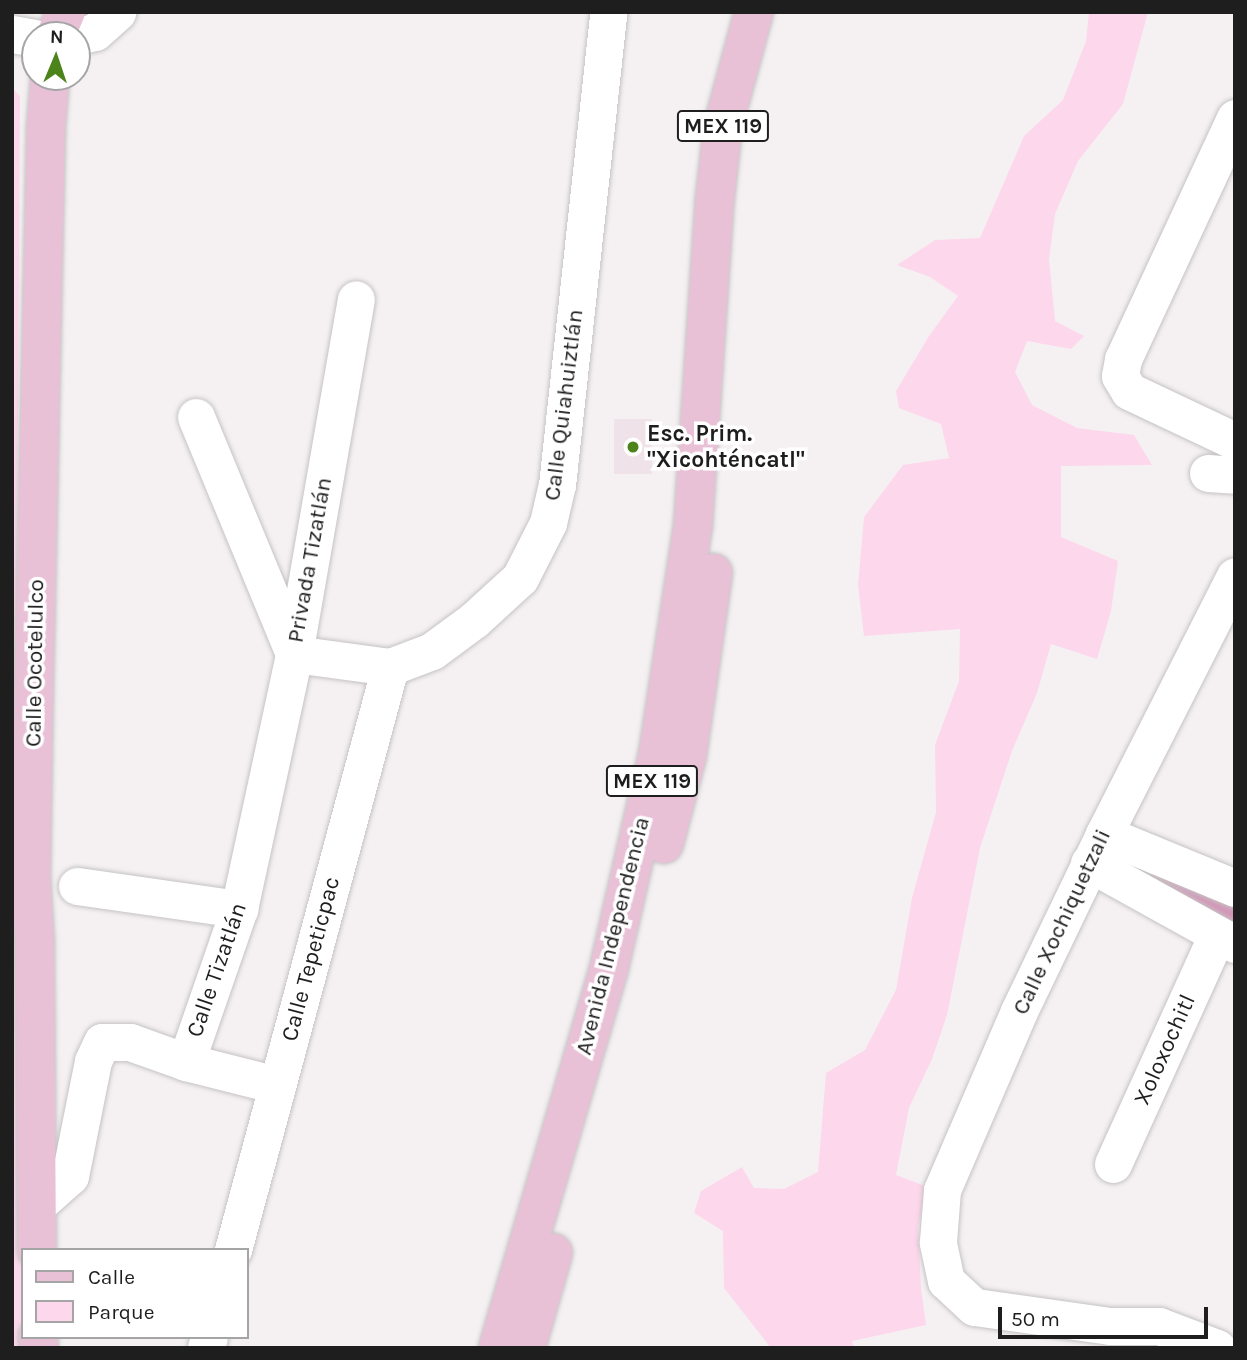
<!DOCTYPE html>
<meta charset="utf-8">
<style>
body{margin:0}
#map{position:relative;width:1247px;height:1360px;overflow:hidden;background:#f5f1f3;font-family:Karla,sans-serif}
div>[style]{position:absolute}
.built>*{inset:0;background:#efe3e9;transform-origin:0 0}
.green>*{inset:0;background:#fdd7eb}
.forest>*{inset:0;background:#d397b8}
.roads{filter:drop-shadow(0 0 2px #c6c3c4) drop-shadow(0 0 2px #c6c3c4)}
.minor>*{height:37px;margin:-18.5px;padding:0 18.5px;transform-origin:18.5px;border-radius:18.5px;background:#fff}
.major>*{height:38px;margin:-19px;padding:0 19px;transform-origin:19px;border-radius:19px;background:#e9c1d7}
.dots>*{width:19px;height:19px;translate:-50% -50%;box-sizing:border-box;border:4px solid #fff;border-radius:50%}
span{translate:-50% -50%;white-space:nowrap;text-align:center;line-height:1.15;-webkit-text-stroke:7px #fff;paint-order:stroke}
.shield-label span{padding:2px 5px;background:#fff;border:2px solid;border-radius:5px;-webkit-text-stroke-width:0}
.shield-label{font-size:21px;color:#1f1e1e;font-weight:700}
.street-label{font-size:23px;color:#1f1e1e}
.poi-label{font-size:23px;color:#1f1e1e;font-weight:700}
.left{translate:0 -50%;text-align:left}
.frame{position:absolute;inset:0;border:14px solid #1f1e1e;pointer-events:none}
.legend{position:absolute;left:21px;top:1248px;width:228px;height:91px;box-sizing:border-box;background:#fff;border:2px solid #a5a5a5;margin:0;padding:9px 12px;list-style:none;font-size:21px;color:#1f1e1e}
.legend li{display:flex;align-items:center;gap:14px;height:35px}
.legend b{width:35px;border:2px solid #a5a5a5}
.north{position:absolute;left:21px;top:21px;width:70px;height:70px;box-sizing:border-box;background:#fff;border:2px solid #a5a5a5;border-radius:50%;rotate:2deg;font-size:19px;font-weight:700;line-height:28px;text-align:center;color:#1f1e1e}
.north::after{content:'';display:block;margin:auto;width:24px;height:32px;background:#4d831b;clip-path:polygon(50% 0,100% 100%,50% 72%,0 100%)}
.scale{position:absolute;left:998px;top:1307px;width:210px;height:32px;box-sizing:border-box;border:4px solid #1f1e1e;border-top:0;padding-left:9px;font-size:21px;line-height:24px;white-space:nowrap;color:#1f1e1e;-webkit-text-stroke:5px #fff;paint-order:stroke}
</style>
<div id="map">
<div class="built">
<div style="left:614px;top:419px;width:38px;height:55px"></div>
</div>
<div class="green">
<div style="clip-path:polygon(1089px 12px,1148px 12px,1123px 104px,1078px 161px,1055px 214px,1049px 259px,1055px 321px,1084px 336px,1071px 349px,1027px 341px,1015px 372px,1032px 405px,1077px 428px,1134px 435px,1152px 465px,1061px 466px,1061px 537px,1118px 561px,1111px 611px,1097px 659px,1051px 644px,1037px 693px,1012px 751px,980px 848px,947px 1015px,932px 1059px,909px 1108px,896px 1175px,928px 1187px,918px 1227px,921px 1288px,926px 1325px,852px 1341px,854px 1348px,771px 1348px,724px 1288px,723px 1231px,694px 1213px,701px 1191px,742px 1167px,754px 1188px,784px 1189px,818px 1172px,826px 1073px,865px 1050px,896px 990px,912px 898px,936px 812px,935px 745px,959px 681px,960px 629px,864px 636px,858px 585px,864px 517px,903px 465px,949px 458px,941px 424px,899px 408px,896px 391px,929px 336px,958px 296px,930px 277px,897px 265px,935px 240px,980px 238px,1024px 136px,1063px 100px,1086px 41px)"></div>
<div style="clip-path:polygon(12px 88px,20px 96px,16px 740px,22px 1348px,12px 1348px)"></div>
</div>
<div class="forest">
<div style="clip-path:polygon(1162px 861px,1235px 882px,1235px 938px,1145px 880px)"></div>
</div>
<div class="roads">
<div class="minor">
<div style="left:12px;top:34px;width:23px;rotate:10deg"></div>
<div style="left:77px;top:36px;width:18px;rotate:-13deg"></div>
<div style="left:95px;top:32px;width:30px;rotate:-42deg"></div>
<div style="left:1235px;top:118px;width:266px;rotate:114.9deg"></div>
<div style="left:1123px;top:359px;width:17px;rotate:100deg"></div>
<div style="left:1120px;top:376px;width:17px;rotate:59deg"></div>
<div style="left:1129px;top:391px;width:117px;rotate:25.3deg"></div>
<div style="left:196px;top:417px;width:256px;rotate:67.5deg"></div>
<div style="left:1208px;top:473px;width:27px;rotate:4deg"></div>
<div style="left:294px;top:654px;width:97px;rotate:7.7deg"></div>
<div style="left:390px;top:667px;width:45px;rotate:-20.9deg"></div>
<div style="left:432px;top:651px;width:52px;rotate:-36.4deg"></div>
<div style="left:474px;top:620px;width:62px;rotate:-42.4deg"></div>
<div style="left:520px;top:578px;width:62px;rotate:-63deg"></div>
<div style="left:548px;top:523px;width:39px;rotate:-77deg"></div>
<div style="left:557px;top:485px;width:476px;rotate:-83.8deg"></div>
<div style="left:1104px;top:834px;width:142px;rotate:22.4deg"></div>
<div style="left:1089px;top:863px;width:167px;rotate:29deg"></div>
<div style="left:77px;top:886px;width:164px;rotate:8.1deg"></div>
<div style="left:186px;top:1062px;width:162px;rotate:-70.9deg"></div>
<div style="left:239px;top:909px;width:261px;rotate:-77.8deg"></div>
<div style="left:294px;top:654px;width:360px;rotate:-80.1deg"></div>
<div style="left:1113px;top:1164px;width:252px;rotate:-65.6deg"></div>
<div style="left:36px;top:1206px;width:45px;rotate:-41.4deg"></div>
<div style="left:70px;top:1176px;width:117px;rotate:-78.7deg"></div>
<div style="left:93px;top:1061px;width:21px;rotate:-65deg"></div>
<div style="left:102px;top:1042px;width:28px"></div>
<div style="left:130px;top:1042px;width:59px;rotate:19.7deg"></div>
<div style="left:186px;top:1062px;width:94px;rotate:14.2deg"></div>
<div style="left:233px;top:1250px;width:604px;rotate:-74.93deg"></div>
<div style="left:206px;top:1348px;width:11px;rotate:-75deg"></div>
<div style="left:1217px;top:1348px;width:62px;rotate:-159.2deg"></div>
<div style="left:1159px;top:1326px;width:49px;rotate:180deg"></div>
<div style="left:1110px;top:1326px;width:137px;rotate:-172deg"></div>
<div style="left:974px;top:1307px;width:38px;rotate:-137deg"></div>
<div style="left:946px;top:1281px;width:40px;rotate:-102deg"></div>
<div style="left:938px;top:1242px;width:52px;rotate:-85.6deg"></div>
<div style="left:942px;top:1190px;width:195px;rotate:-66.7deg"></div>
<div style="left:1019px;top:1011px;width:196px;rotate:-64.3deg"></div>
<div style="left:1104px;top:834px;width:289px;rotate:-63.1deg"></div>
</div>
<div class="major">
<div style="left:56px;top:35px;width:25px;rotate:-67deg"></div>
<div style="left:664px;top:844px;width:91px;rotate:-75.4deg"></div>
<div style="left:687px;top:756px;width:185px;rotate:-81.9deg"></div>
<div style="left:37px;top:1250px;width:308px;rotate:-90.4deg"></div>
<div style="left:35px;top:942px;width:65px;rotate:-93.5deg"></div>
<div style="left:31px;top:877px;width:190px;rotate:-89.1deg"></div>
<div style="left:34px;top:687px;width:559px;rotate:-88.77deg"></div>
<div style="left:46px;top:128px;width:51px;rotate:-85.5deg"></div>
<div style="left:38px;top:1337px;width:11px;rotate:85deg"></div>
<div style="left:498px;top:1348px;width:396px;rotate:-73.7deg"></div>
<div style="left:609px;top:968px;width:220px;rotate:-77.1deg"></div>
<div style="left:658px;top:754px;width:231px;rotate:-81.3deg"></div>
<div style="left:693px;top:526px;width:329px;rotate:-86.2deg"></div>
<div style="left:715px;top:198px;width:72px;rotate:-83.7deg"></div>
<div style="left:723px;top:126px;width:118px;rotate:-74.8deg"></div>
<div style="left:526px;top:1348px;width:99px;rotate:-74.1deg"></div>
</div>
</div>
<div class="dots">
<div style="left:633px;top:447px;background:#4d831b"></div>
</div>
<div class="shield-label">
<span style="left:723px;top:126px">MEX 119</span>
<span style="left:652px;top:781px">MEX 119</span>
</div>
<div class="street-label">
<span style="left:564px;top:405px;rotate:-83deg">Calle Quiahuiztlán</span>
<span style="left:310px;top:560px;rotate:-80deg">Privada Tizatlán</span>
<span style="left:35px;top:663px;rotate:-89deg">Calle Ocotelulco</span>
<span style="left:1062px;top:922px;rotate:-65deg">Calle Xochiquetzali</span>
<span style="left:613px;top:936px;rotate:-76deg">Avenida Independencia</span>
<span style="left:311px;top:959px;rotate:-75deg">Calle Tepeticpac</span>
<span style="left:217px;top:970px;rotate:-71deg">Calle Tizatlán</span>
<span style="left:1165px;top:1050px;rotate:-66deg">Xoloxochitl</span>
</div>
<div class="poi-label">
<span class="left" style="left:647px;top:447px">Esc. Prim.<br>"Xicohténcatl"</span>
</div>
<div class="frame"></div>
<ul class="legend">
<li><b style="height:9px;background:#e9c1d7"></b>Calle</li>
<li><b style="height:19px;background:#fdd7eb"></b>Parque</li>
</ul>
<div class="north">N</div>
<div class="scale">50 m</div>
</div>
